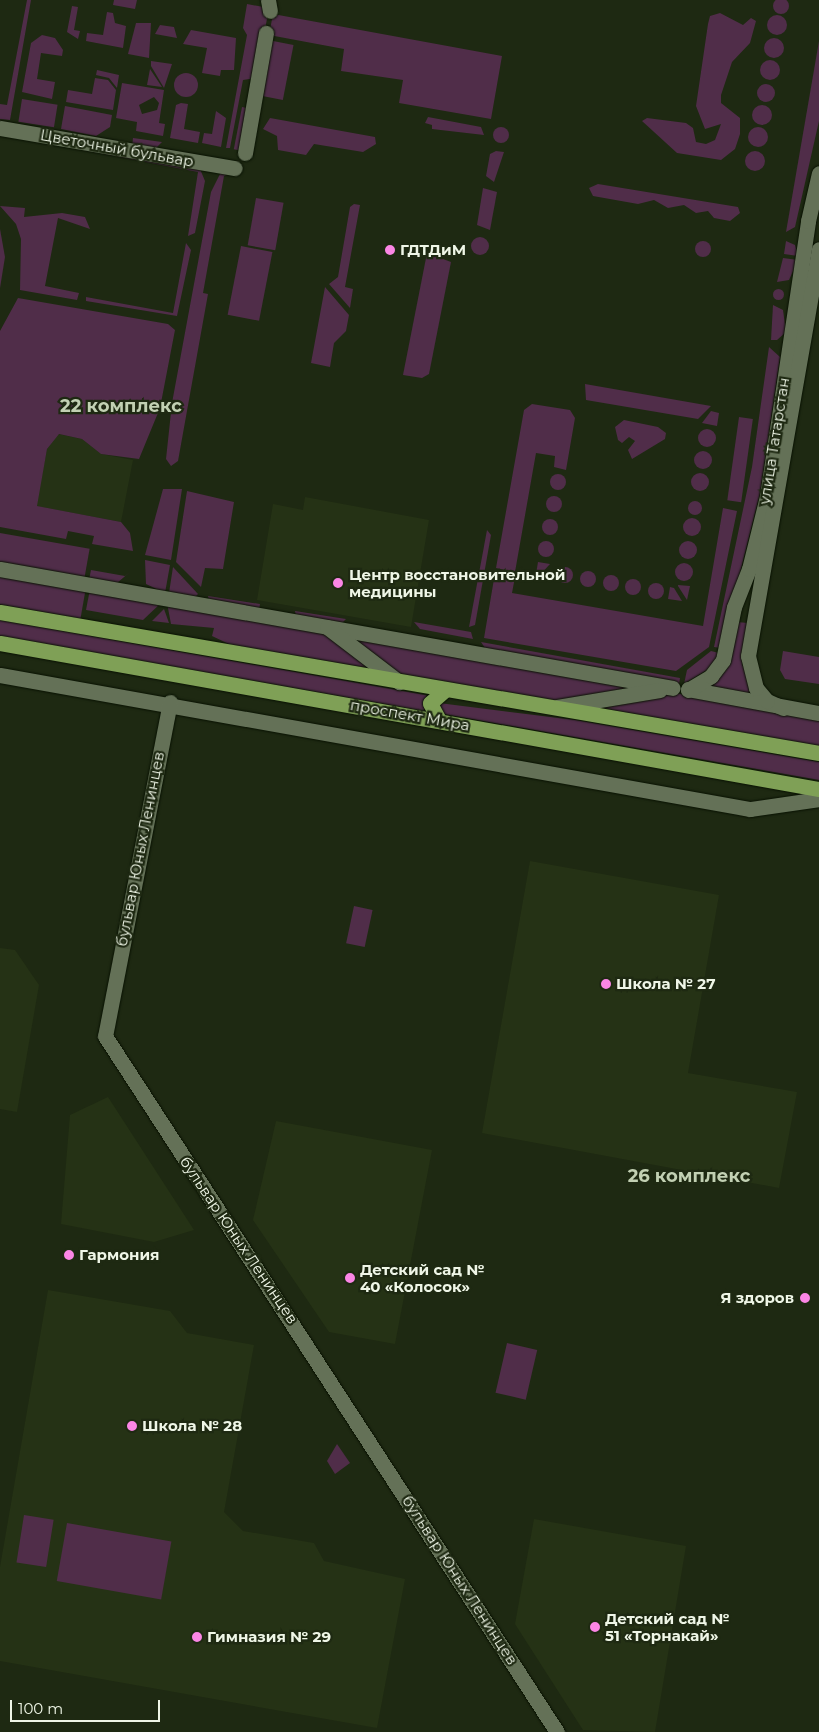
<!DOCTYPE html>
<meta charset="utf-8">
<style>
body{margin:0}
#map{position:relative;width:819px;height:1732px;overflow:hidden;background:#1e2912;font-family:Montserrat,sans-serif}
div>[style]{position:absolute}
.built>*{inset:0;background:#253215}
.green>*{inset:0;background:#502d49;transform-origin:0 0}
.round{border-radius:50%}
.roads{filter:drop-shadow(0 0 1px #081100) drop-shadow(0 0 1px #081100)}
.minor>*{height:15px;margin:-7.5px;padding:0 7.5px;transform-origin:7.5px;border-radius:7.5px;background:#647157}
.major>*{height:15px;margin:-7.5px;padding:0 7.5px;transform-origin:7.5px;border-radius:7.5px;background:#7fa056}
.dots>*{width:14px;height:14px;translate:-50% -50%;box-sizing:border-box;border:2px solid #1e2912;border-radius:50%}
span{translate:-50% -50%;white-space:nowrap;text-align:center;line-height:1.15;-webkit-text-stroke:4.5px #1e2912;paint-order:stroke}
.street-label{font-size:15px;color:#eff6e7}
.poi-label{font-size:15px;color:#eff6e7;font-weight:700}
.left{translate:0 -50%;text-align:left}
.right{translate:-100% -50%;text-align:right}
.quarter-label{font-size:18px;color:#c2d0b3;font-weight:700}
.scale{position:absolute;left:10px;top:1700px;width:150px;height:22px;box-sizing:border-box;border:2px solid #eff6e7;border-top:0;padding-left:6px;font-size:15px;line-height:18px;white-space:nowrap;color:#eff6e7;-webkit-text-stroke:4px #1e2912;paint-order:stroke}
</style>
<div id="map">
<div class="built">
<div style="clip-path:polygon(58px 434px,82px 439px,101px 454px,133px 460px,121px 522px,36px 506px,47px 449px)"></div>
<div style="clip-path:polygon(305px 497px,429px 520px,411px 627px,257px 600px,273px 504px,303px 510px)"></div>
<div style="clip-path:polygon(530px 861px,719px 895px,688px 1073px,797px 1092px,779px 1188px,482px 1133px)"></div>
<div style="clip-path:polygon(0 948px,15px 950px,39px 985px,17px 1112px,0 1109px)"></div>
<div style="clip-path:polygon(108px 1097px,194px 1230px,154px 1242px,61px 1224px,70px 1115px)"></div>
<div style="clip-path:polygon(276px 1121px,432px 1150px,395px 1344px,329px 1332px,253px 1220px)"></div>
<div style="clip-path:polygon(48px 1290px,170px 1311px,187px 1333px,254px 1345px,224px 1512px,243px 1531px,314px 1543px,324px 1561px,405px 1579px,377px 1728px,0 1661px,0 1567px)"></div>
<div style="clip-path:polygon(534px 1519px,686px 1546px,655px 1732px,583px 1730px,515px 1624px)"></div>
</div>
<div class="green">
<div class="round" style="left:773px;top:-2px;width:16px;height:16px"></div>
<div style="clip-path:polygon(27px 0,31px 0,10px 120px,0 119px,0 104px,7px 105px)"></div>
<div style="clip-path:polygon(114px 0,137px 0,135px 9px,113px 5px)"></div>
<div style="clip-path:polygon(247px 4px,269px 8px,256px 78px,243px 80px,230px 148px,226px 148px,247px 35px,243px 28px)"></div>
<div style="clip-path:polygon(72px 6px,78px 7px,74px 30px,80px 31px,78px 39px,67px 32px)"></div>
<div style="clip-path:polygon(107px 12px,113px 13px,115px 23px,126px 26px,123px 48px,86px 41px,87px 33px,103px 35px)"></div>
<div style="clip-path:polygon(720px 13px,743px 25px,751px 18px,756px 21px,750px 43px,732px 62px,721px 95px,721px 103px,740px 118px,740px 134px,735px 149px,721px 160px,677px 153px,642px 121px,647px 118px,686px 123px,693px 128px,696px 142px,706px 144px,715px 140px,721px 124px,705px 129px,696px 106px,708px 24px,710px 16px)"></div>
<div style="clip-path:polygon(273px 14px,502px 56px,491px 119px,399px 103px,403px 80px,341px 71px,344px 49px,269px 35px)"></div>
<div class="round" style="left:767px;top:15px;width:20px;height:20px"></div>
<div style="clip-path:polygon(136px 23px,151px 23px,149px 58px,128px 54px)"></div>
<div style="clip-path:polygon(160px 25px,174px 27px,177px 38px,155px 34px)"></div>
<div style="clip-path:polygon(191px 30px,236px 38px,234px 70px,221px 70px,220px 76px,202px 73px,207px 48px,183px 44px)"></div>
<div style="clip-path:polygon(42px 35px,55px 38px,63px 50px,62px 56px,41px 53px,37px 79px,55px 82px,52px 99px,22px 92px,31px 43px)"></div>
<div class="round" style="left:764px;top:38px;width:20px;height:20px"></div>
<div style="left:268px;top:40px;width:26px;height:56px;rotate:11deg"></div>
<div style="clip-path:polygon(819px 41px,819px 121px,795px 227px,786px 232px)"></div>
<div class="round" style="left:760px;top:60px;width:20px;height:20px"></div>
<div style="clip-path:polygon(151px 61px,172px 64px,164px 88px,151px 66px)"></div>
<div style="clip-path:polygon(150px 69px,162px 87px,147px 85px)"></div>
<div style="clip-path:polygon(97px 70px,119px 75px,117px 88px,109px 78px,96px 75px)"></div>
<div class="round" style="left:174px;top:73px;width:24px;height:24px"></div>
<div style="clip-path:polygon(95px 78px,108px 80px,116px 90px,113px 110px,66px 102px,68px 90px,92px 94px)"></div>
<div style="clip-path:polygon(evenodd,122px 83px,164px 90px,159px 123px,165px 124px,163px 136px,136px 131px,137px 122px,116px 118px,122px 83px,154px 97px,159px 103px,157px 110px,142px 114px,139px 105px,154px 97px)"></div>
<div class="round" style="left:757px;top:84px;width:18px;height:18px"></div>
<div style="left:22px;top:99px;width:36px;height:23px;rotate:9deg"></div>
<div style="clip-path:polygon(181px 103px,188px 104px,184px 129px,200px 132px,198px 143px,170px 138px,176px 105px)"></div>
<div class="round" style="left:752px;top:105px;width:20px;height:20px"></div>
<div style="clip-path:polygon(65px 106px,112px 115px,110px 127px,96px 136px,61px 129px)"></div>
<div style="left:242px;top:107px;width:5px;height:43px;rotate:11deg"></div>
<div style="clip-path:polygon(216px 111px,226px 118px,221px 147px,202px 143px,204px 133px,212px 134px)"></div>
<div style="clip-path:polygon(428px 117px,481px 127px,484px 135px,432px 129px,432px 125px,425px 123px)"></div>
<div style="clip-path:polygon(270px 118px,375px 137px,376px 144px,363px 152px,314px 144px,306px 155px,278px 150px,277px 136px,263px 129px)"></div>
<div class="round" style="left:748px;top:127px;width:20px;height:20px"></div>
<div class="round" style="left:493px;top:127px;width:16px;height:16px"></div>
<div style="clip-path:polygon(0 134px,200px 169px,205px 181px,195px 233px,188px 236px,198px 172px)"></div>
<div style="clip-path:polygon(133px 138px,162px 142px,156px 148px,132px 147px)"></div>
<div style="clip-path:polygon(496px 151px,504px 152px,494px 182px,486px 176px,490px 154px)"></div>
<div class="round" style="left:745px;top:151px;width:20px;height:20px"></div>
<div style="clip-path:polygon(222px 170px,231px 173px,224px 176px,203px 293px,208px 294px,178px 461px,171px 466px,166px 459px,172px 403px,211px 192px)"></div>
<div style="clip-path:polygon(598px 184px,738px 207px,740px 213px,730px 221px,714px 218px,708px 211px,696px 213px,684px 205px,668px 208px,654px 200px,638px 204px,593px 196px,589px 188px)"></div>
<div style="clip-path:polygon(483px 188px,497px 192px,490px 230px,477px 225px)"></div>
<div style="left:256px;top:198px;width:28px;height:48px;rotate:10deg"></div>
<div style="clip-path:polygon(354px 204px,360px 205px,345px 287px,353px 289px,350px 308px,329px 284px,338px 277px,350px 207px)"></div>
<div style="clip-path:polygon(0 206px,25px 208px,24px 217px,62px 213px,85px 217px,90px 229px,58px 218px,45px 286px,79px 293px,77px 300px,20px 290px,21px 239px,16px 224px)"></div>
<div style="clip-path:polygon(0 229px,5px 257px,0 288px)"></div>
<div class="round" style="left:471px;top:237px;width:18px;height:18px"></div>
<div style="clip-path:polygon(786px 241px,795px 245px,798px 256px,784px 254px)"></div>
<div class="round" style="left:695px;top:241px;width:16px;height:16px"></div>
<div style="clip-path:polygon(186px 243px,191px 250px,177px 316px,86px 301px,86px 297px,173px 313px)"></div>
<div style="left:241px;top:246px;width:32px;height:70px;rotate:11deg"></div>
<div style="clip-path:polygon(427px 253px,451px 262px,429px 374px,422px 378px,403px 375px)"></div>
<div style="clip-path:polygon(783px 258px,798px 260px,789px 280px,777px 282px)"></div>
<div style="clip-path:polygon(325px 287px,349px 315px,346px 331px,334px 343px,330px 367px,311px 363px)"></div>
<div class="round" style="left:772.5px;top:288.5px;width:11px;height:11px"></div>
<div style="clip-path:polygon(18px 298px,168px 324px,175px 330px,160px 408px,139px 459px,101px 454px,82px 439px,59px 434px,47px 449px,37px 506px,121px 522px,130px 533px,133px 551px,92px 544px,94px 536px,68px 531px,66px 539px,0 527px,0 331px)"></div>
<div style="clip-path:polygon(773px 305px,783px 310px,786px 332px,777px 340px,771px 340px)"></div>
<div style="clip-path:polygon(769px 347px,780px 357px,760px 493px,721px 648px,714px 647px,752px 467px)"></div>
<div style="clip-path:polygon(585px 384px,711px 406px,698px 419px,586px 400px)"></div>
<div style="clip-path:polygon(532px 404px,570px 410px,575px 418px,566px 470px,554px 467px,555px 456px,536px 453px,515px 572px,496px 568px,524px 410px)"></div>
<div style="clip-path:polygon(711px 411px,719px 413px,717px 426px,702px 423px)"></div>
<div style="left:739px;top:417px;width:14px;height:84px;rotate:8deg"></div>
<div style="clip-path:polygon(624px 420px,658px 427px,666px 433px,665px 439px,632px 459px,628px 450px,635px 441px,629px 437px,622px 443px,618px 440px,615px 427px)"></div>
<div class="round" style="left:698px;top:429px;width:18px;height:18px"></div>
<div class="round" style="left:694px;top:451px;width:18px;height:18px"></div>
<div class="round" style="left:691px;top:473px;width:18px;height:18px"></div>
<div class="round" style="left:550px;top:474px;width:16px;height:16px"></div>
<div style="clip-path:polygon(163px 489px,182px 489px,171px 560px,145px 555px)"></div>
<div style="clip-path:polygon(187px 491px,234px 502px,223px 569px,205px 568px,201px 587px,176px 562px)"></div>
<div class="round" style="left:546px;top:496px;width:16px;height:16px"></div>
<div class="round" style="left:688px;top:501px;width:14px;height:14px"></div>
<div style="clip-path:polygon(723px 508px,737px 511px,709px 647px,676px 671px,484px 638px,495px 573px,515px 577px,512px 593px,703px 626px)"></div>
<div class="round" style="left:683px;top:518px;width:18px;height:18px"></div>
<div class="round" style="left:542px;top:519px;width:16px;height:16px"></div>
<div style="clip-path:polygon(487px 530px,491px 535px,475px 625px,469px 627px)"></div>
<div style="left:0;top:533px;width:91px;height:32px;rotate:10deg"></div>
<div class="round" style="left:679px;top:541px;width:18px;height:18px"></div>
<div class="round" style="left:538px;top:541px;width:16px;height:16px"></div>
<div style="clip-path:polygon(145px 560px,170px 565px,165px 593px,146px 584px)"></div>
<div style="clip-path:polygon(538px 562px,550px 564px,540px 575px,536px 574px)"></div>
<div class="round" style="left:675px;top:563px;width:18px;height:18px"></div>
<div class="round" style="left:557px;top:567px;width:16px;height:16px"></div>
<div style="clip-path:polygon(173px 567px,198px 594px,194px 598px,169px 593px)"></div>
<div style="clip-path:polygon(91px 570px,125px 576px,130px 572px,117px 583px,89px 580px)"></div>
<div class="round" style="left:580px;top:571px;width:16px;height:16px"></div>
<div style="left:0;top:574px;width:87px;height:30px;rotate:10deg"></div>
<div class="round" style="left:603px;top:575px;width:16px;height:16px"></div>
<div class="round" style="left:625px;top:579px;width:16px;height:16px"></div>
<div class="round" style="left:648px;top:583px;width:16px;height:16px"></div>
<div style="clip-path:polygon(678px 585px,690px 586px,687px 600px,678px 586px)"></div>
<div style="clip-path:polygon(670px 587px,674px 588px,682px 601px,668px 599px)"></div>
<div style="clip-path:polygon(90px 589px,162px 602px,143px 620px,86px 610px)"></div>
<div style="clip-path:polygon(208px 596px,260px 604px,259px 610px,209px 600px)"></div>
<div style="clip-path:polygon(167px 603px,323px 630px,373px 669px,231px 645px,212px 636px,214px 628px,171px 624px)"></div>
<div style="clip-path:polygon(164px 609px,169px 623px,152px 621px)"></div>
<div style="clip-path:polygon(295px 611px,346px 619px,341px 624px,296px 616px)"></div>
<div style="left:0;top:620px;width:433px;height:16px;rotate:10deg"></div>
<div style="clip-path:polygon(414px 622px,471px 632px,473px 639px,420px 629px)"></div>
<div style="clip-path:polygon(737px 622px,748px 623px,742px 664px,757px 699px,704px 689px)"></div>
<div style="clip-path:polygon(356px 637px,644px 688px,561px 702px,395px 673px,353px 640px)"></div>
<div style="clip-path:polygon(481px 642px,680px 678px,679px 684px,487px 651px)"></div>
<div style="clip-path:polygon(711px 651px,719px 653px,710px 668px,684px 684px,687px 670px)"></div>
<div style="clip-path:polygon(783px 651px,819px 657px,819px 684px,785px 679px,780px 670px)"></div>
<div style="clip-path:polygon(675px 693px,819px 718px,819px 747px,590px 706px)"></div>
<div style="clip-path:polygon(439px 703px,575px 720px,819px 762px,819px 780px,438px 713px)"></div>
<div style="left:354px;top:906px;width:19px;height:38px;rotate:12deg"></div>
<div style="left:507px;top:1343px;width:31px;height:51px;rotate:13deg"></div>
<div style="clip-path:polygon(337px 1444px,350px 1463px,335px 1474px,327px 1461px)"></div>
<div style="left:24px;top:1515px;width:30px;height:48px;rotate:9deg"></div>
<div style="left:67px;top:1523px;width:106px;height:59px;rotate:10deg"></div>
</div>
<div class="roads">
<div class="minor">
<div style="left:268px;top:0;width:11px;rotate:80deg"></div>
<div style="left:0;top:128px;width:238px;rotate:9.7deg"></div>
<div style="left:245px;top:153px;width:122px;rotate:-80.1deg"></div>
<div style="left:0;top:569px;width:683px;rotate:10.03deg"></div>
<div style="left:327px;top:627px;width:91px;rotate:37.4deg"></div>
<div style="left:0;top:675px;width:762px;rotate:10.13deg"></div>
<div style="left:750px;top:809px;width:70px;rotate:-8.2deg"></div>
<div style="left:688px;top:689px;width:133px;rotate:10.4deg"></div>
<div style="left:688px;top:690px;width:27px;rotate:-31deg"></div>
<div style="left:711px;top:676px;width:20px;rotate:-53deg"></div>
<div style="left:723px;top:660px;width:54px;rotate:-78.3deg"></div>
<div style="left:734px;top:607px;width:41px;rotate:-68.5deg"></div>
<div style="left:749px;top:569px;width:75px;rotate:-76.1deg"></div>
<div style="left:767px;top:496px;width:278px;rotate:-81.5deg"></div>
<div style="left:808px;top:221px;width:49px;rotate:-77.1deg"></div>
<div style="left:170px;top:702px;width:340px;rotate:101deg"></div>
<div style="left:105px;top:1036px;width:830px;rotate:57deg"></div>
<div style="left:557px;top:707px;width:104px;rotate:-9.4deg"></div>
<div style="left:783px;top:708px;width:17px;rotate:-156deg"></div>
<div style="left:767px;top:701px;width:17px;rotate:-130deg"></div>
<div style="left:756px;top:688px;width:33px;rotate:-104deg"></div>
<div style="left:748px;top:656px;width:413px;rotate:-80.1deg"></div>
</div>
<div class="major">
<div style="left:0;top:612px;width:831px;rotate:9.77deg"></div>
<div style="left:0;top:643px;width:832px;rotate:10.11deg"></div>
<div style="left:439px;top:720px;width:19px;rotate:-118deg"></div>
<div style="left:430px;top:703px;width:20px;rotate:-41deg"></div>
</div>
</div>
<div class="dots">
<div style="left:390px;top:250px;background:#fb86e5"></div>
<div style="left:338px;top:583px;background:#fb86e5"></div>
<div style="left:606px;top:984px;background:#fb86e5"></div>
<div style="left:69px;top:1255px;background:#fb86e5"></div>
<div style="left:350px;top:1278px;background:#fb86e5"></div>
<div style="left:805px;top:1298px;background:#fb86e5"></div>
<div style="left:132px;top:1426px;background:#fb86e5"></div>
<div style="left:595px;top:1627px;background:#fb86e5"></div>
<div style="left:197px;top:1637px;background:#fb86e5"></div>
</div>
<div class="street-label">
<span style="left:117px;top:148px;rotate:10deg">Цветочный бульвар</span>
<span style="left:774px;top:441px;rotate:-81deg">улица Татарстан</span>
<span style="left:410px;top:715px;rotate:10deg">проспект Мира</span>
<span style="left:140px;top:849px;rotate:-79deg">бульвар Юных Ленинцев</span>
<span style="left:239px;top:1240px;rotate:56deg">бульвар Юных Ленинцев</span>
<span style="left:460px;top:1580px;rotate:57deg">бульвар Юных Ленинцев</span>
</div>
<div class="poi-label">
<span class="left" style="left:400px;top:250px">ГДТДиМ</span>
<span class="left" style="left:349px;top:583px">Центр восстановительной<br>медицины</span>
<span class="left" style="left:616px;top:984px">Школа № 27</span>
<span class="left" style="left:79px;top:1255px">Гармония</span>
<span class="left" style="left:360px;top:1278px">Детский сад №<br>40 «Колосок»</span>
<span class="right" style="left:794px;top:1298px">Я здоров</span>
<span class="left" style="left:142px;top:1426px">Школа № 28</span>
<span class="left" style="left:605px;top:1627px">Детский сад №<br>51 «Торнакай»</span>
<span class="left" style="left:207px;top:1637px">Гимназия № 29</span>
</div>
<div class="quarter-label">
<span style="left:121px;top:406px">22 комплекс</span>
<span style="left:689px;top:1176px">26 комплекс</span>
</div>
<div class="scale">100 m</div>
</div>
